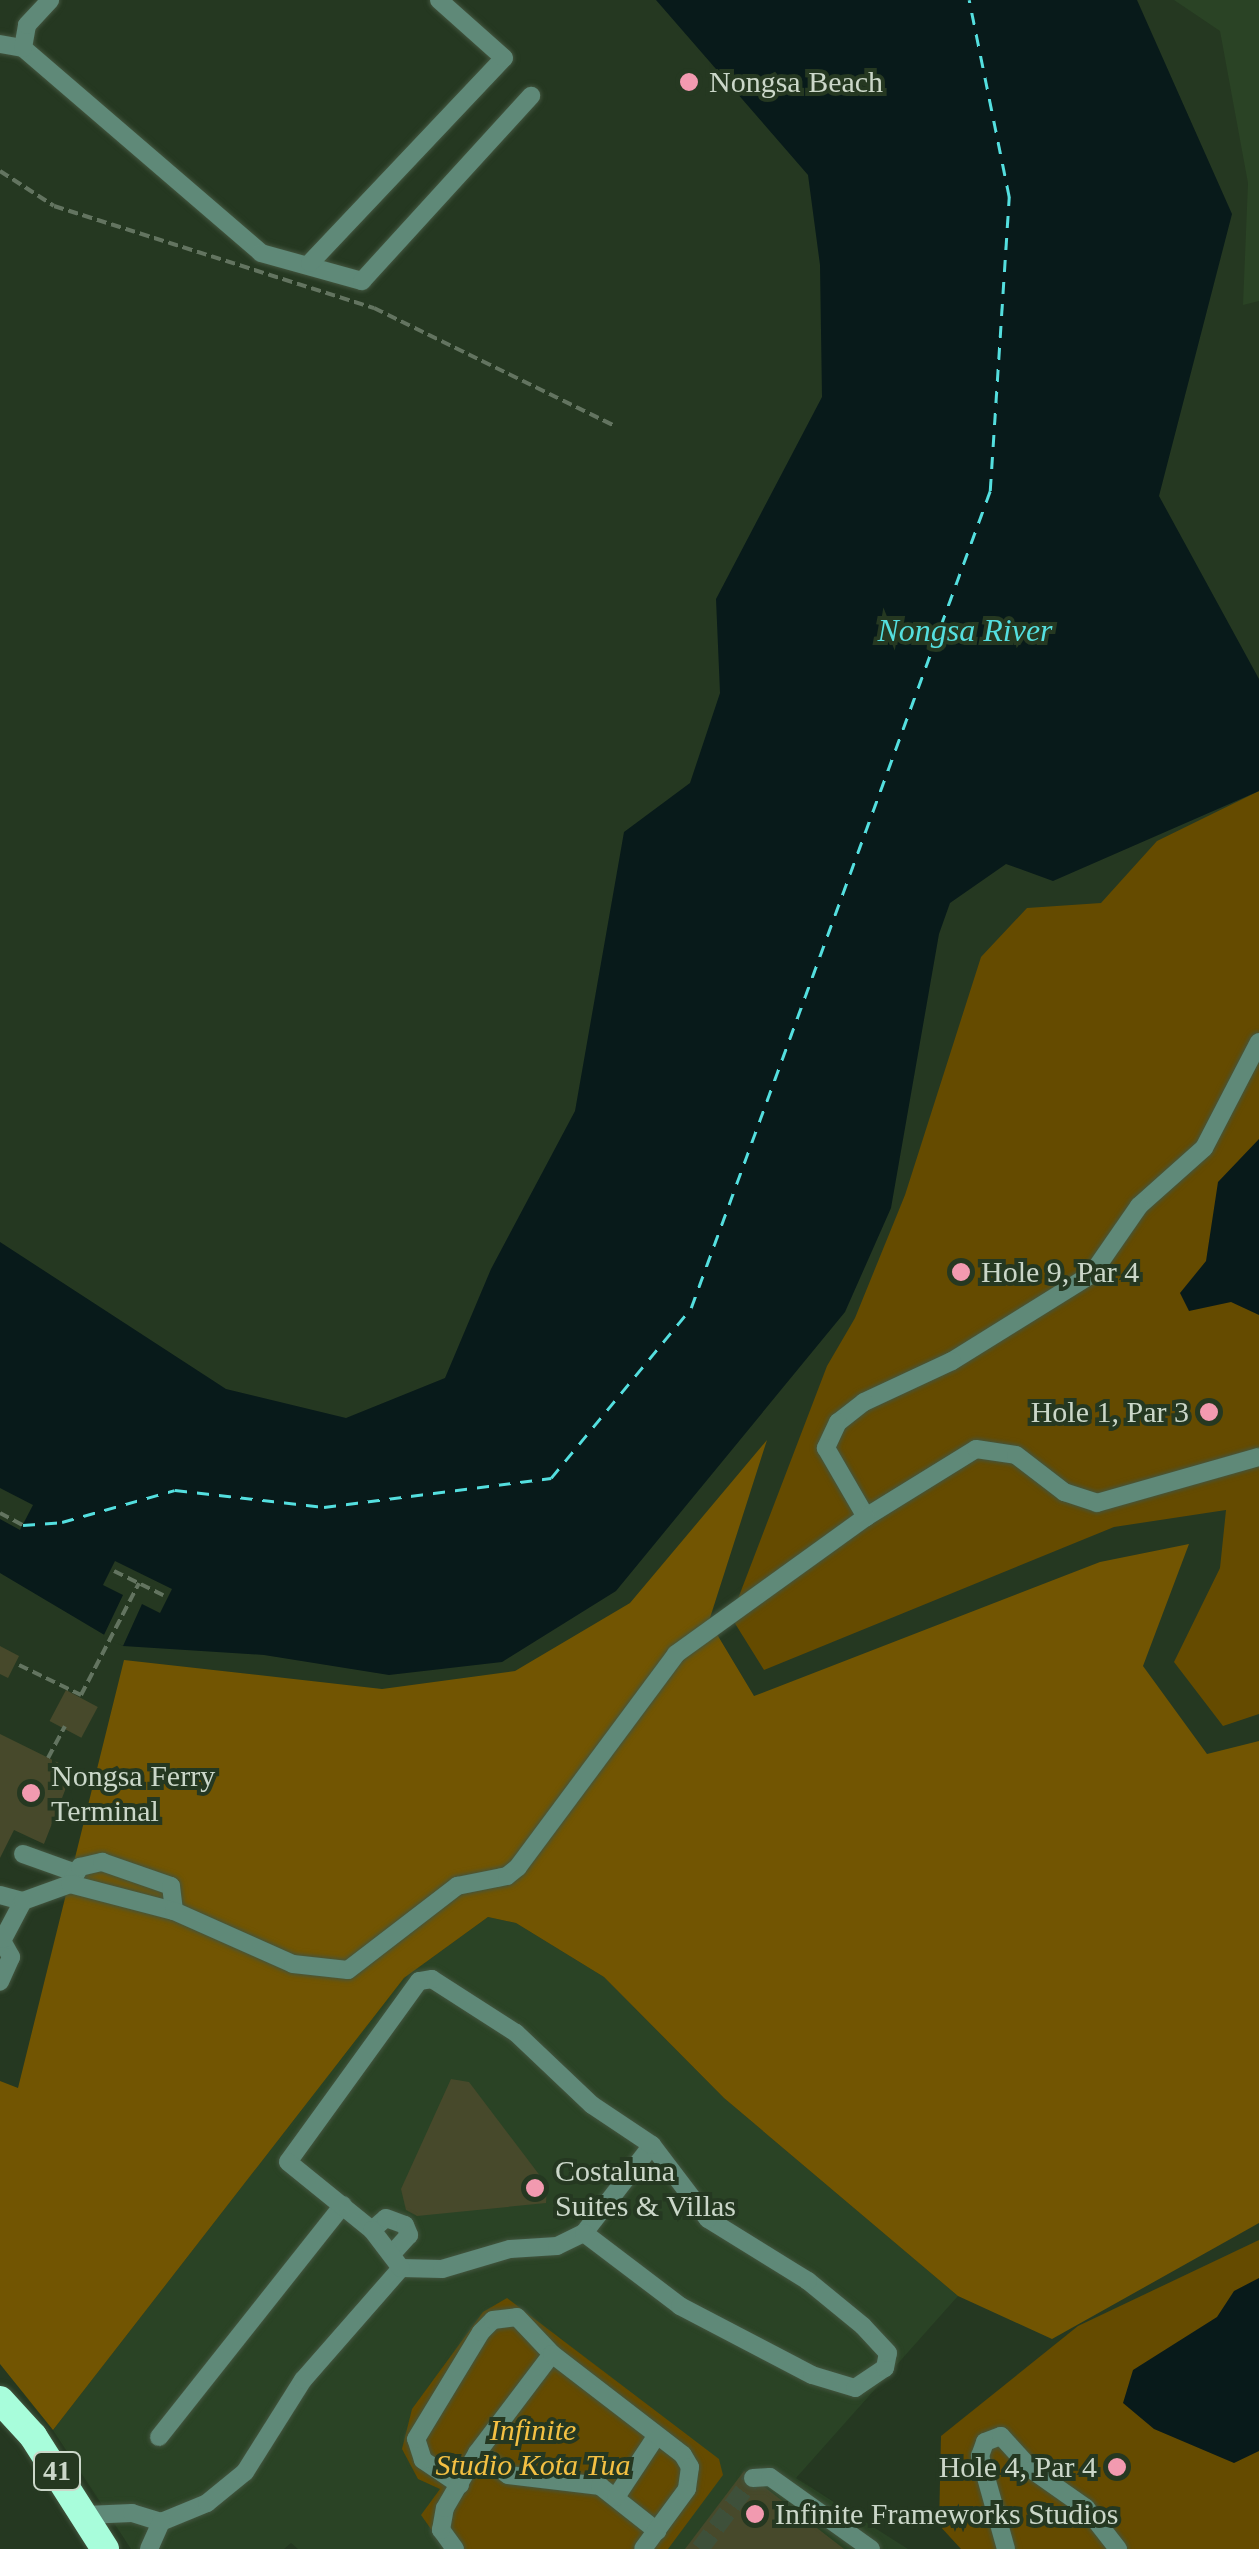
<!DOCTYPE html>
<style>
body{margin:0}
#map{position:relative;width:1259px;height:2549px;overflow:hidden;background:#253821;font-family:Georgia,serif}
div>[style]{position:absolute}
.built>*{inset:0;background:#2a4325}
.green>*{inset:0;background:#654b00}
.forest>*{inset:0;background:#725502}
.water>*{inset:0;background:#081a1a}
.pier>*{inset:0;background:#253821}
.ferry>*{height:2.5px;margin-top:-1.25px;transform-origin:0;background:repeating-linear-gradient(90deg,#54dfdf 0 12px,transparent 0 22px)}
.building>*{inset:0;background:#47492b;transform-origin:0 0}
.minor-tunnel>*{height:18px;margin-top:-9px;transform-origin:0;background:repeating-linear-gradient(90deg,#3e503a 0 18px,transparent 0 27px)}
.path>*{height:4px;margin-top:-2px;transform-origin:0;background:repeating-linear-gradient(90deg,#637460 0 10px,transparent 0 15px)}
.roads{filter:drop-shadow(0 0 2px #43553f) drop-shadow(0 0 2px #43553f)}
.minor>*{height:18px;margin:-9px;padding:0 9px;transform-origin:9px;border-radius:9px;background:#5f8978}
.highway>*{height:28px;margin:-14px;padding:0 14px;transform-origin:14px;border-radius:14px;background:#a8fddb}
.dots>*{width:28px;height:28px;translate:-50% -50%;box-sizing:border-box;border:5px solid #253821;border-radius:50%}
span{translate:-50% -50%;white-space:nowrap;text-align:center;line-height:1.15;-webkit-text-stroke:8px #253821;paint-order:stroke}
.shield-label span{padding:2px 8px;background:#253821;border:2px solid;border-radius:8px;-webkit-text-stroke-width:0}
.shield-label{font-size:28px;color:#cbd7c9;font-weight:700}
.poi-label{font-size:30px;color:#cbd7c9}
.left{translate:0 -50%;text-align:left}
.right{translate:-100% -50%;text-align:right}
.park-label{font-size:30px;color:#f3c043;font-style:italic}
.water-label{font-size:32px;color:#54dfdf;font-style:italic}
</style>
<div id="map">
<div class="built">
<div style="clip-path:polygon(1174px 0,1259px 0,1259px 301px,1243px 305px,1248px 183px,1220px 31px)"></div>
<div style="clip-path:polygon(488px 1917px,516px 1923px,604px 1977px,724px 2098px,958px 2296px,796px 2478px,908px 2549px,298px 2549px,291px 2543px,284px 2549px,131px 2549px,53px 2430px,404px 1978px)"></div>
</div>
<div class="green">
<div style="clip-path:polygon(1259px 791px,1259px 1714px,1223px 1726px,1174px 1662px,1220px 1568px,1226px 1510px,1114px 1527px,764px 1670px,731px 1617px,827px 1366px,855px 1318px,905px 1195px,981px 957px,1027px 908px,1101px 903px,1157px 841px)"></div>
<div style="clip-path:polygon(1259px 2240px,1259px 2549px,961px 2549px,939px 2525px,941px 2436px,1078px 2326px)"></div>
<div style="clip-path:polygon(507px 2298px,719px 2459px,723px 2475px,668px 2549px,445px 2549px,421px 2515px,440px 2489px,418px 2479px,402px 2449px,412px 2409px,483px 2312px)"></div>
</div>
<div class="forest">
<div style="clip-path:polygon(767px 1440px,709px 1621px,754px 1696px,1100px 1562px,1189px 1544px,1143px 1666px,1207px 1754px,1259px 1741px,1259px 2223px,1052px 2339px,958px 2296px,724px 2098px,604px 1977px,516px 1923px,488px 1917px,404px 1978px,53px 2430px,0 2364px,0 2081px,18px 2088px,124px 1660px,382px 1689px,515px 1671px,630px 1603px)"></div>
</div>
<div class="water">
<div style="clip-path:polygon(656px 0,1137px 0,1232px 214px,1159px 496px,1259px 679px,1259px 791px,1053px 881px,1006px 864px,950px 903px,939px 934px,891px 1208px,845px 1312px,616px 1591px,502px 1662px,389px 1675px,264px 1655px,123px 1646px,0 1573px,0 1242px,226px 1389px,346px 1418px,445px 1378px,491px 1269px,575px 1111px,624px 832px,690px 783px,720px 693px,716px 599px,822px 397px,820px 265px,808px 175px)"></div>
<div style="clip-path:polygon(1259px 1139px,1259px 1315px,1231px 1302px,1189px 1311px,1180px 1293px,1206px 1261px,1218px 1182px)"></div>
<div style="clip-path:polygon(1259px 2278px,1259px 2451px,1234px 2463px,1154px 2429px,1123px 2403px,1133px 2370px,1217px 2317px,1234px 2291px)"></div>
</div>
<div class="pier">
<div style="clip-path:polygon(0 1488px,33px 1505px,20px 1530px,0 1519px)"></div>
<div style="clip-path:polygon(115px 1561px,172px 1589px,160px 1613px,142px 1604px,123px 1646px,103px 1637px,123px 1595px,103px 1585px)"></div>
</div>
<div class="ferry">
<div style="left:23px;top:1525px;width:39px;rotate:-4deg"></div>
<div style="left:62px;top:1522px;width:117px;rotate:-15.8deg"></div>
<div style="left:175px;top:1490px;width:150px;rotate:6.5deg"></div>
<div style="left:324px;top:1507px;width:229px;rotate:-7.3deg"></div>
<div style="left:551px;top:1478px;width:220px;rotate:-50.5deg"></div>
<div style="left:691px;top:1308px;width:870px;rotate:-69.9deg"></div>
<div style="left:990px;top:491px;width:295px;rotate:-86.3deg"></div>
<div style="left:1009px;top:197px;width:201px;rotate:-101.5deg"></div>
</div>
<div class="building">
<div style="clip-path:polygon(0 1646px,19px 1656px,8px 1678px,0 1674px)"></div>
<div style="left:66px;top:1690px;width:36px;height:35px;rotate:28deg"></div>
<div style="clip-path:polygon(0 1734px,73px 1770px,44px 1844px,14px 1830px,0 1858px)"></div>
<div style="clip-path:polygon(451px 2079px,469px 2082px,547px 2185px,546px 2203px,417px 2216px,406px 2210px,401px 2189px)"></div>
<div style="clip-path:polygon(744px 2471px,844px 2549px,685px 2549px)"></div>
</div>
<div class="minor-tunnel">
<div style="left:700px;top:2549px;width:89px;rotate:-53.3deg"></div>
</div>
<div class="path">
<div style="left:0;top:171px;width:64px;rotate:32.9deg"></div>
<div style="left:54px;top:206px;width:336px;rotate:17.7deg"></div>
<div style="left:374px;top:308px;width:268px;rotate:26.1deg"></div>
<div style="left:0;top:1513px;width:26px;rotate:28deg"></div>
<div style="left:114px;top:1571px;width:55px;rotate:26.1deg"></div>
<div style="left:19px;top:1665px;width:69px;rotate:25.8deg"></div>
<div style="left:81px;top:1695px;width:126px;rotate:-62.6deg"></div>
<div style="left:48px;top:1758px;width:36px;rotate:-62deg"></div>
</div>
<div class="roads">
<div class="minor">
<div style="left:0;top:44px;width:23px;rotate:10deg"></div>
<div style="left:23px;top:48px;width:314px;rotate:40.7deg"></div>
<div style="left:261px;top:253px;width:105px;rotate:15.5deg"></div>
<div style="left:362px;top:281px;width:251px;rotate:-47.6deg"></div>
<div style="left:23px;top:48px;width:23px;rotate:-80deg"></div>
<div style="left:27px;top:25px;width:34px;rotate:-47deg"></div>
<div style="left:310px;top:263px;width:282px;rotate:-46.6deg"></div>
<div style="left:504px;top:58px;width:87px;rotate:-138.3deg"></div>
<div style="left:1259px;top:1042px;width:119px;rotate:117.4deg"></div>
<div style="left:1204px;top:1148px;width:87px;rotate:138.3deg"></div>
<div style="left:1139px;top:1206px;width:83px;rotate:124.7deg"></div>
<div style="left:1092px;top:1274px;width:165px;rotate:148.1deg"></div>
<div style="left:952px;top:1361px;width:97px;rotate:155deg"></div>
<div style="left:864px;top:1402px;width:33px;rotate:142deg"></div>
<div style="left:838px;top:1422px;width:29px;rotate:115deg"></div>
<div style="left:826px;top:1448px;width:80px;rotate:59.9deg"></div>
<div style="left:866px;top:1517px;width:129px;rotate:-31.7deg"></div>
<div style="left:976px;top:1449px;width:40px;rotate:8.5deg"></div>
<div style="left:1016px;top:1455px;width:61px;rotate:37.6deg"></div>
<div style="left:1064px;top:1492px;width:35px;rotate:18deg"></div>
<div style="left:1097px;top:1503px;width:168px;rotate:-15.9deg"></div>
<div style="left:23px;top:1854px;width:56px;rotate:19.7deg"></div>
<div style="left:70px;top:1884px;width:20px;rotate:-60deg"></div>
<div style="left:80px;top:1867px;width:23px;rotate:-13deg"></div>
<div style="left:102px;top:1862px;width:73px;rotate:19.2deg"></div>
<div style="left:171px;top:1886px;width:25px;rotate:83deg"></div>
<div style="left:0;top:1895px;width:24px;rotate:15deg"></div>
<div style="left:0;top:1937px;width:23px;rotate:61deg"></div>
<div style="left:11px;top:1957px;width:27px;rotate:114deg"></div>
<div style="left:3px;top:1939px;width:43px;rotate:-62.2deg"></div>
<div style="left:23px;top:1901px;width:50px;rotate:-19.9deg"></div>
<div style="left:70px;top:1884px;width:107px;rotate:14.6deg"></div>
<div style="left:174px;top:1911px;width:130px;rotate:24deg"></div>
<div style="left:293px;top:1964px;width:55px;rotate:6.2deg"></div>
<div style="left:348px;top:1970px;width:138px;rotate:-37.6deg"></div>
<div style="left:457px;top:1886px;width:51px;rotate:-11.3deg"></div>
<div style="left:507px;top:1876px;width:14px;rotate:-39deg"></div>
<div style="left:518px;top:1867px;width:265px;rotate:-53.4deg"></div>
<div style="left:676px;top:1654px;width:234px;rotate:-35.8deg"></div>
<div style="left:372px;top:2230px;width:18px;rotate:-41deg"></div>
<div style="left:386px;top:2218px;width:20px;rotate:20deg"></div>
<div style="left:405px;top:2225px;width:11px;rotate:68deg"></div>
<div style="left:409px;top:2235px;width:24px;rotate:132deg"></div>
<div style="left:584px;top:2233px;width:111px;rotate:-52.3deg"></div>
<div style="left:159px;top:2437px;width:296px;rotate:-51.6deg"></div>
<div style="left:477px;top:2453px;width:38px;rotate:35deg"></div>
<div style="left:508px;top:2475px;width:93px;rotate:6.8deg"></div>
<div style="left:600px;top:2486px;width:73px;rotate:38.3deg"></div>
<div style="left:753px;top:2478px;width:17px;rotate:-3deg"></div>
<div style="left:770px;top:2477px;width:124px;rotate:35.5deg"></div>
<div style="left:460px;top:2485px;width:45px;rotate:-146deg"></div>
<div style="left:423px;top:2460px;width:22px;rotate:-108deg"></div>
<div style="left:416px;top:2439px;width:125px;rotate:-58.7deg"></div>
<div style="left:481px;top:2332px;width:17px;rotate:-45deg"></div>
<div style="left:493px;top:2320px;width:24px;rotate:-7deg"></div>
<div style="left:517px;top:2317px;width:51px;rotate:46.6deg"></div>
<div style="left:616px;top:2497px;width:74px;rotate:-56.5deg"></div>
<div style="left:86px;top:2515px;width:46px;rotate:-2.5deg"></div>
<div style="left:132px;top:2513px;width:30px;rotate:17deg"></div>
<div style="left:161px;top:2522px;width:50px;rotate:-22.4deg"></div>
<div style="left:207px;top:2503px;width:49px;rotate:-39.2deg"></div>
<div style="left:245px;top:2472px;width:109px;rotate:-57.8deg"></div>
<div style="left:303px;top:2380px;width:149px;rotate:-48.8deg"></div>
<div style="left:401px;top:2268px;width:41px;rotate:1.4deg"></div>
<div style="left:442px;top:2269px;width:71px;rotate:-16.4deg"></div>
<div style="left:510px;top:2249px;width:47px;rotate:-3.7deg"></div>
<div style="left:557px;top:2246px;width:30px;rotate:-26deg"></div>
<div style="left:584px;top:2233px;width:121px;rotate:37.2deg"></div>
<div style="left:680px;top:2306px;width:149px;rotate:27.6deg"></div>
<div style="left:812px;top:2375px;width:45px;rotate:16.8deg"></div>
<div style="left:855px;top:2388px;width:36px;rotate:-34deg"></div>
<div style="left:885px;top:2368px;width:15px;rotate:-79deg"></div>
<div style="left:888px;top:2353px;width:37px;rotate:-133deg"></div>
<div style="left:863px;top:2326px;width:71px;rotate:-140.7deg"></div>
<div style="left:808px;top:2281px;width:118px;rotate:-148.2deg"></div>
<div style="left:708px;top:2219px;width:93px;rotate:-127.1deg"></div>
<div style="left:652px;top:2145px;width:72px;rotate:-146.3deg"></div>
<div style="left:592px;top:2105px;width:105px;rotate:-136.5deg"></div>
<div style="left:516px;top:2033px;width:100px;rotate:-147.3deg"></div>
<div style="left:432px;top:1979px;width:13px;rotate:171deg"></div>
<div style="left:419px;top:1981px;width:223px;rotate:125.9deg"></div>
<div style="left:288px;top:2162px;width:108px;rotate:39deg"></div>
<div style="left:372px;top:2230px;width:48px;rotate:52.7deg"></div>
<div style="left:149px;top:2549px;width:30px;rotate:-66deg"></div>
<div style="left:455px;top:2549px;width:24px;rotate:-126deg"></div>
<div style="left:441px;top:2530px;width:22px;rotate:-80deg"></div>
<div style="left:445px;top:2508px;width:64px;rotate:-59.8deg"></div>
<div style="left:477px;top:2453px;width:124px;rotate:-52.9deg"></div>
<div style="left:552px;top:2354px;width:165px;rotate:37.6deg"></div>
<div style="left:683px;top:2455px;width:14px;rotate:60deg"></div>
<div style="left:690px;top:2467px;width:22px;rotate:98deg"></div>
<div style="left:687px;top:2489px;width:74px;rotate:126.3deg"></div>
<div style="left:1006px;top:2549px;width:97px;rotate:-105.6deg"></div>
<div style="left:980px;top:2456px;width:15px;rotate:-70deg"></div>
<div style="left:985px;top:2442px;width:17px;rotate:-21deg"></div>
<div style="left:1001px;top:2436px;width:46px;rotate:47.6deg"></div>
<div style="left:1032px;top:2470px;width:66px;rotate:35.1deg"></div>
<div style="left:1086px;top:2508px;width:52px;rotate:52deg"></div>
</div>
<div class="highway">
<div style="left:0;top:2400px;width:49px;rotate:47.5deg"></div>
<div style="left:33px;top:2436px;width:134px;rotate:57.5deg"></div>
</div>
</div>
<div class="dots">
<div style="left:689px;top:82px;background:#f29ab0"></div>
<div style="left:961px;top:1272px;background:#f29ab0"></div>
<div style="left:1209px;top:1412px;background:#f29ab0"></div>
<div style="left:31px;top:1793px;background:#f29ab0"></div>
<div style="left:535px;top:2188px;background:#f29ab0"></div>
<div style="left:1117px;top:2467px;background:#f29ab0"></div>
<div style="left:755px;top:2514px;background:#f29ab0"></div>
</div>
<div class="shield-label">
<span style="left:57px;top:2471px">41</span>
</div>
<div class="poi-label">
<span class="left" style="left:709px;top:82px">Nongsa Beach</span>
<span class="left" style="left:981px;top:1272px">Hole 9, Par 4</span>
<span class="right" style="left:1189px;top:1412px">Hole 1, Par 3</span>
<span class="left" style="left:51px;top:1793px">Nongsa Ferry<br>Terminal</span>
<span class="left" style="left:555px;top:2188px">Costaluna<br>Suites &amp; Villas</span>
<span class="right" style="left:1097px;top:2467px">Hole 4, Par 4</span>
<span class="left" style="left:775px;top:2514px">Infinite Frameworks Studios</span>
</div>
<div class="park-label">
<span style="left:533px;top:2447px">Infinite<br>Studio Kota Tua</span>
</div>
<div class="water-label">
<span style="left:965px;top:630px">Nongsa River</span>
</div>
</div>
